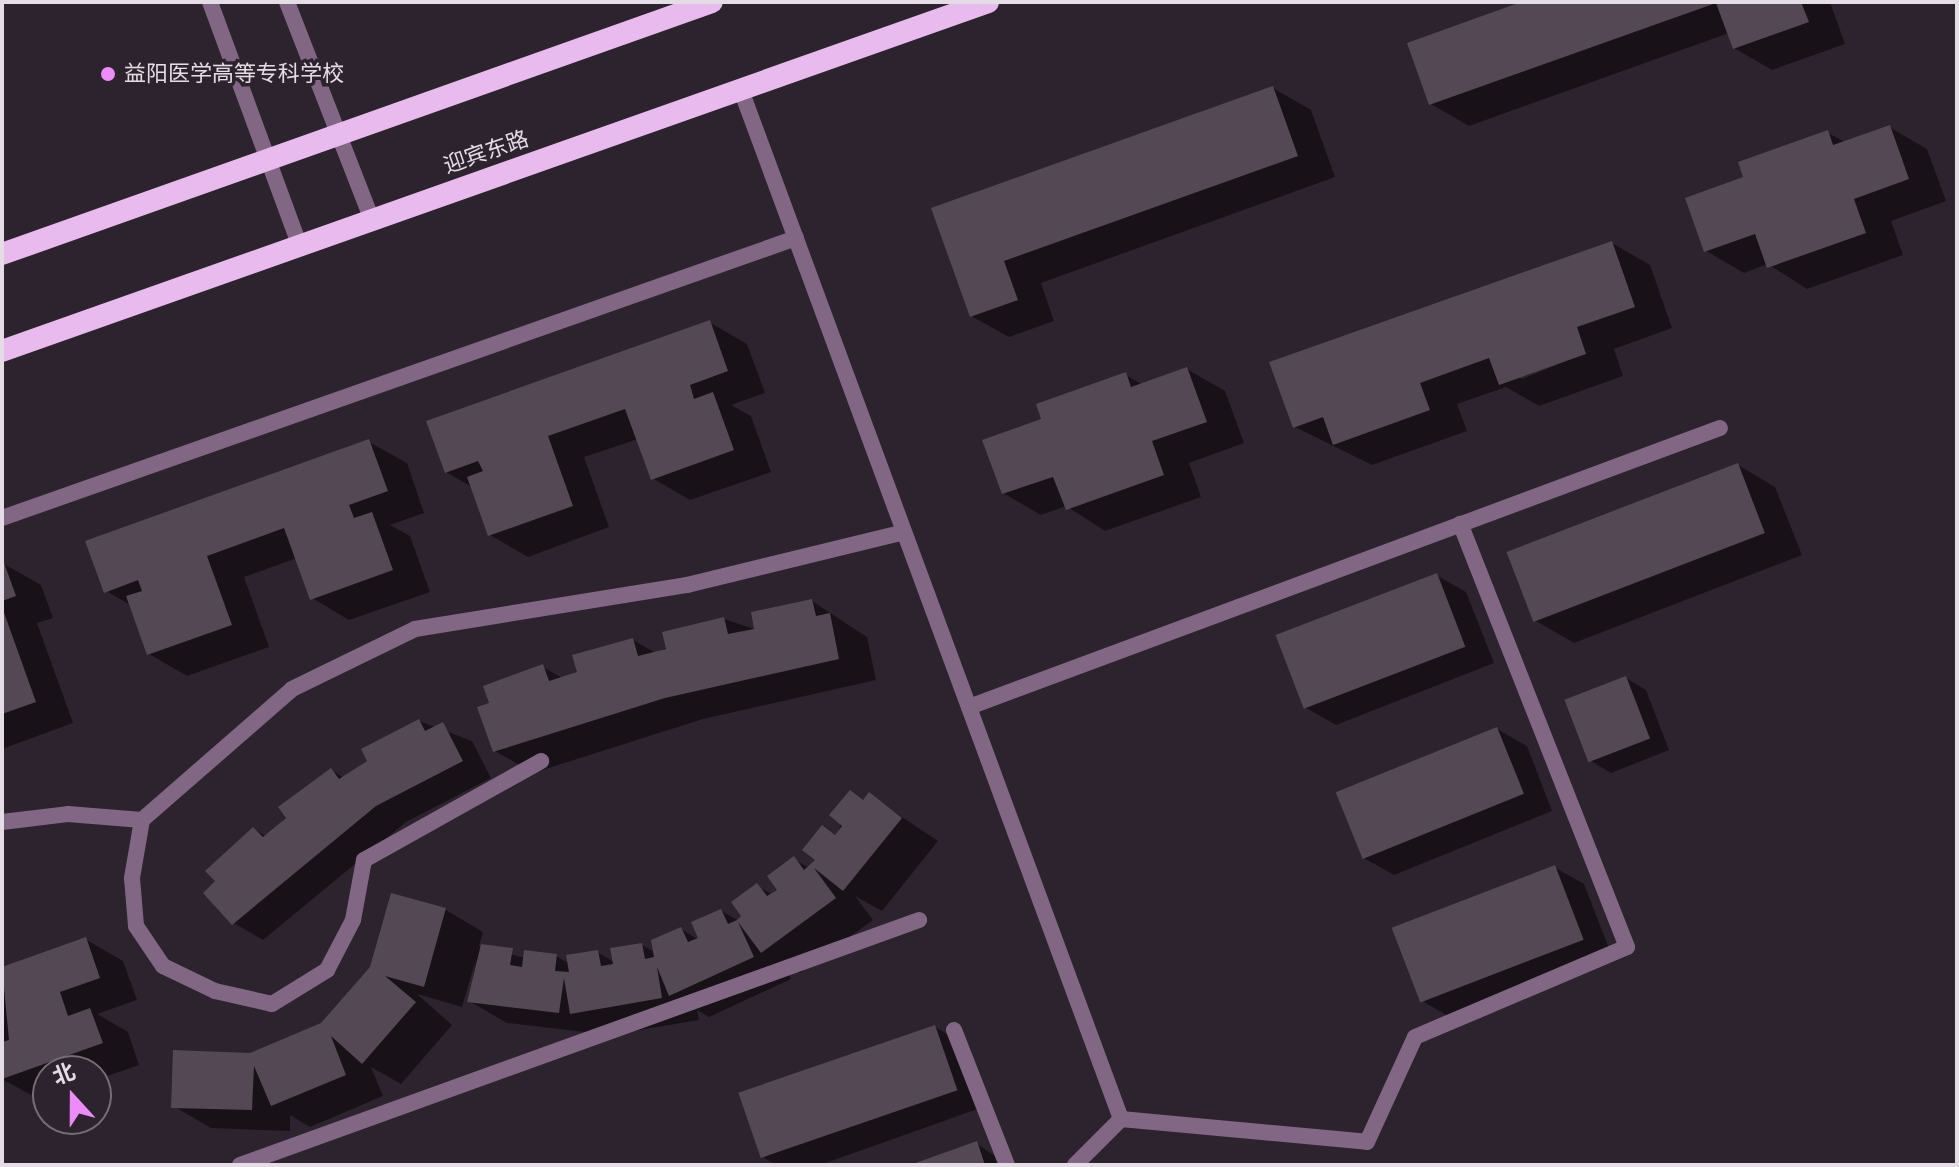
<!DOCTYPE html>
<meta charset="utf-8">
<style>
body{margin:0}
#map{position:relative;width:1959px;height:1167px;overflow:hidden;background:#2d232e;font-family:"Work Sans","Noto Sans SC",sans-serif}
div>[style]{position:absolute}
.shadow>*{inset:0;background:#0007}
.building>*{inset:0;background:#534854;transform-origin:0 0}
.service>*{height:16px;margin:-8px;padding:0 8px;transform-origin:8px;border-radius:8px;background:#826785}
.minor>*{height:16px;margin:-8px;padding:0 8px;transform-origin:8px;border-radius:8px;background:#826785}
.trunk>*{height:22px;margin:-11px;padding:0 11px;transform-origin:11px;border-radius:11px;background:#e9baee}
.dots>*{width:22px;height:22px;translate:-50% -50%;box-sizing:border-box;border:4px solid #2d232e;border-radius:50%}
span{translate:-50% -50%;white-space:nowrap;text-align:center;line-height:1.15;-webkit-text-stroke:7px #2d232e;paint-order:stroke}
.poi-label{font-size:22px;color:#e4dde5}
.left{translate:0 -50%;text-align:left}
.street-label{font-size:22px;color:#e4dde5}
.frame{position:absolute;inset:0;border:4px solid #e4dde5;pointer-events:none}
.north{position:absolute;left:32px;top:1055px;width:80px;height:80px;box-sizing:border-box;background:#2d232e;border:2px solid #766d77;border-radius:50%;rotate:339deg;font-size:22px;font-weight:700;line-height:32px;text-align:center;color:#e4dde5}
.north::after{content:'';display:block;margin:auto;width:28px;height:36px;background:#ed8cf9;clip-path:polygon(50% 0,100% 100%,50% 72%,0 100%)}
</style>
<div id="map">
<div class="shadow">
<div style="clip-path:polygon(1527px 2px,1830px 2px,1845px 44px,1772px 70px,1734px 48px,1729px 33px,1469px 126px,1431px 104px)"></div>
<div style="clip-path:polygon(1273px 88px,1311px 110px,1335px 177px,1041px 283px,1054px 321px,1009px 337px,971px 316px,933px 210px)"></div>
<div style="clip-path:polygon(1889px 127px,1927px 149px,1946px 201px,1891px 221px,1903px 255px,1807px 289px,1768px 264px,1744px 273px,1706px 251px,1746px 178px,1828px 133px,1845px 142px)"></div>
<div style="clip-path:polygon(evenodd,1612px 243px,1650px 265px,1672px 328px,1614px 349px,1623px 376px,1539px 406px,1506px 387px,1457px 404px,1467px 431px,1372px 465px,1295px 427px,1612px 243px,1595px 349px,1522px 379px,1518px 376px,1595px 349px)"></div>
<div style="clip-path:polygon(709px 322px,747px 344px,765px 393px,731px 405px,751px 416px,771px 472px,690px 500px,652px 478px,638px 439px,584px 457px,609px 527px,528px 557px,490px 535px,472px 487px,446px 472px)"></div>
<div style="clip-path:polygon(1187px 369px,1225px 391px,1244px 443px,1189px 463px,1201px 497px,1105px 531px,1066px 506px,1041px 515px,1003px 493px,1044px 420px,1126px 375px,1143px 385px)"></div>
<div style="clip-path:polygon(369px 442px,407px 463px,424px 513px,390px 525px,410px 536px,430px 592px,349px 620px,312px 598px,297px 558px,244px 577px,269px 647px,187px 676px,149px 654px,132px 606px,106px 591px)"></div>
<div style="clip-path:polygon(1738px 465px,1775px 487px,1802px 555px,1574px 643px,1536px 621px)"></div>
<div style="clip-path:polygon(2px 563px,41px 585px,53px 618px,37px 623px,73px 723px,2px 749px)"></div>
<div style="clip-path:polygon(1436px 575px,1466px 592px,1494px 663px,1336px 725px,1306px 708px)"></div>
<div style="clip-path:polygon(812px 601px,867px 637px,876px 680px,703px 719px,533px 773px,495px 751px,492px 704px,543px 667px,564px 679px,633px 640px,656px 653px,724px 619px,757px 630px)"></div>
<div style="clip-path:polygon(1626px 678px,1646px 690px,1669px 750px,1611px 773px,1591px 761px)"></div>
<div style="clip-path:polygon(419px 721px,472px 741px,491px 778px,406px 822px,263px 940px,234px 923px,217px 881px,254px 829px,267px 837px,331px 770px,344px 778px)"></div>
<div style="clip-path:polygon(1497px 729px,1527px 746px,1552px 811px,1394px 875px,1364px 858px)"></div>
<div style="clip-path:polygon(850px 792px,865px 801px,869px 795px,938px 841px,882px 911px,855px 896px,873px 920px,800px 973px,784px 964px,791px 979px,709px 1017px,697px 1010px,699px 1020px,610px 1035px,507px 1023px,469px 1001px,476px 959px,462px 1007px,417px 994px,452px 1025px,401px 1084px,371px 1067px,383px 1096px,310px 1127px,290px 1115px,290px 1131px,211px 1128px,173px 1106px,250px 1055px,322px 1025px,372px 968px,392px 895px,446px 910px,483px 932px,479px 946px,525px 958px,556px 956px,570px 964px,597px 952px,614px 962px,642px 945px,656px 953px,681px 929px,702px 942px,721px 911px,739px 921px,757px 886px,773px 895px,780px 890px,794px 859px,809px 868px,818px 860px,822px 827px,837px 836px)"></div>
<div style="clip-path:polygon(1554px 867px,1584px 884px,1612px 956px,1453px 1019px,1424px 1002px)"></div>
<div style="clip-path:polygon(85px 939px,123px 961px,137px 1000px,97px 1014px,128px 1032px,139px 1065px,96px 1080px,96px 1071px,48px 1071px,48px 1097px,40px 1100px,2px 1079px,2px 969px)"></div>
<div style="clip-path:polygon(935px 1027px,964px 1044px,986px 1106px,820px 1165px,777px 1165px,764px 1158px)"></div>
<div style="clip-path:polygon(976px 1143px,1008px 1165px,915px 1165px)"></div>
</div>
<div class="building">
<div style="clip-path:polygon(1521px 2px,1801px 2px,1809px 22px,1733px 49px,1716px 3px,1429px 105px,1407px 43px)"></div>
<div style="clip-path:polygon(1273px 86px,1298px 156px,1004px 261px,1018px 300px,970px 317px,931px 208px)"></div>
<div style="clip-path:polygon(1890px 125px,1909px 179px,1854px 199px,1866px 233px,1767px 268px,1755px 234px,1704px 252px,1685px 198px,1743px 177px,1738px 162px,1828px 130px,1833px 145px)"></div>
<div style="clip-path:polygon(1612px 241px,1635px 307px,1577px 327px,1586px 354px,1499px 385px,1489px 358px,1420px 383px,1430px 410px,1333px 445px,1323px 417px,1293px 428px,1269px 362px)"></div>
<div style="clip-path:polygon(710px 320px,728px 371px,690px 385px,694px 399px,713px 392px,734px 450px,651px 480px,625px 409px,548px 436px,573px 506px,488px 536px,467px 477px,483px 471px,478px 461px,445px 473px,426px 421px)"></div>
<div style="clip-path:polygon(1187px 367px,1207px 422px,1152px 441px,1164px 475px,1066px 510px,1053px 477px,1002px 494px,982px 440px,1041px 419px,1036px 404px,1126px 372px,1131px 387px)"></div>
<div style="clip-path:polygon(369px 439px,388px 491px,349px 505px,354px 518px,372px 512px,393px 570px,310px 600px,284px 528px,207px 556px,232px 625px,147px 655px,126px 596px,142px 591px,138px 580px,104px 593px,85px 541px)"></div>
<div style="left:1738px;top:463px;width:75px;height:248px;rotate:69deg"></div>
<div style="clip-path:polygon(2px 557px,16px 596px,2px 601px)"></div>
<div style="left:1437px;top:573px;width:79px;height:173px;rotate:69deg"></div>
<div style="clip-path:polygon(812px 599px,816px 616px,830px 613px,839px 659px,665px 698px,493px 752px,477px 707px,489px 703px,483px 686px,543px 664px,549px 681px,577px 672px,572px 655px,633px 638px,638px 656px,666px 649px,662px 632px,724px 617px,728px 634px,754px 629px,751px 612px)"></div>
<div style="clip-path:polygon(2px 607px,36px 702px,2px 714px)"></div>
<div style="left:1626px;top:676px;width:67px;height:66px;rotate:69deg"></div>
<div style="clip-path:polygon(419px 719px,425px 731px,443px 722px,463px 761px,376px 806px,232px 925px,203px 893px,215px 881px,205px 871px,253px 827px,263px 837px,286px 818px,278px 807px,331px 768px,339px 779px,367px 761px,361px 749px)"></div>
<div style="left:1497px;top:727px;width:72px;height:174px;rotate:68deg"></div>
<div style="clip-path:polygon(850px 790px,863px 800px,869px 792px,902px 818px,843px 891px,814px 868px,836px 898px,761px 953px,738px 922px,754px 957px,669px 996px,657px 967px,662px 998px,570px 1014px,564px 978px,559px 1013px,467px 1002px,481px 944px,513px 948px,510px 965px,522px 967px,524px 950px,557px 954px,555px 971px,569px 972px,566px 955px,598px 950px,601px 966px,613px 964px,610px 948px,642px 943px,645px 959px,654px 957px,651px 940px,681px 927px,688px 942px,698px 938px,691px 922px,721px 909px,728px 924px,737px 920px,741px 916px,731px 902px,757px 883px,767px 896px,777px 890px,767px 876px,794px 856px,804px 870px,815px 860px,802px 850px,822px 825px,835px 835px,842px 826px,829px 815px)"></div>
<div style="left:1555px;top:865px;width:80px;height:175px;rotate:69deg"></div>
<div style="clip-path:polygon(391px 893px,446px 908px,424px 987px,385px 976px,416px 1002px,362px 1064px,331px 1036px,346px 1075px,271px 1106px,254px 1066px,252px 1110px,171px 1108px,173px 1050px,250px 1053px,321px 1023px,370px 967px)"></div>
<div style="clip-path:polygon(86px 937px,100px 978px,60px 992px,68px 1016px,90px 1008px,103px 1043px,2px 1079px,2px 1042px,9px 1040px,2px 967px)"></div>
<div style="left:935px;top:1025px;width:69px;height:208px;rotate:71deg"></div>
<div style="clip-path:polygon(977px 1141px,985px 1165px,910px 1165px)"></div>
</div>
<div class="service">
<div style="left:210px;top:2px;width:260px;rotate:69.8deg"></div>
<div style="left:287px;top:2px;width:234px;rotate:68.7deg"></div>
</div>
<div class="minor">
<div style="left:741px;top:90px;width:1097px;rotate:69.73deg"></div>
<div style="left:1121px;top:1119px;width:65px;rotate:135deg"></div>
<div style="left:2px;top:518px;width:842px;rotate:-19.42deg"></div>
<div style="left:969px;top:707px;width:801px;rotate:-20.38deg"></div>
<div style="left:142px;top:820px;width:59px;rotate:99.8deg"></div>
<div style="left:132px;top:878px;width:48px;rotate:85.2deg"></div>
<div style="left:136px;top:926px;width:48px;rotate:56deg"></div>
<div style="left:163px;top:966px;width:58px;rotate:25.7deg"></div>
<div style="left:215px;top:991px;width:58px;rotate:12.8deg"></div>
<div style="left:272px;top:1004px;width:65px;rotate:-31.7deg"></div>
<div style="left:327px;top:970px;width:56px;rotate:-62.5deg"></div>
<div style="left:353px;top:920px;width:61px;rotate:-79.6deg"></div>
<div style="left:364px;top:860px;width:203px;rotate:-29.2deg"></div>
<div style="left:2px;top:822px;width:66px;rotate:-6.9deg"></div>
<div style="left:68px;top:814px;width:74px;rotate:4.6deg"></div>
<div style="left:142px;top:820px;width:199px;rotate:-41.1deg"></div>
<div style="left:292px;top:689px;width:137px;rotate:-26deg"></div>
<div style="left:415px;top:629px;width:276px;rotate:-9.2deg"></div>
<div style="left:687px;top:585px;width:223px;rotate:-13.7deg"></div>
<div style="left:954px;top:1030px;width:145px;rotate:68.6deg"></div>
<div style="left:1121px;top:1119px;width:247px;rotate:5.3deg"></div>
<div style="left:1367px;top:1142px;width:115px;rotate:-65.4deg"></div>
<div style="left:1415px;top:1037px;width:230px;rotate:-23deg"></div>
<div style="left:1627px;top:947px;width:455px;rotate:-111.5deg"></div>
<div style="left:240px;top:1165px;width:722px;rotate:-19.84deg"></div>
</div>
<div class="trunk">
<div style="left:2px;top:254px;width:753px;rotate:-19.54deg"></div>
<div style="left:2px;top:351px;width:1046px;rotate:-19.49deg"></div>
</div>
<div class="dots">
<div style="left:108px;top:74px;background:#ed8cf9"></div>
</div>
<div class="poi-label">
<span class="left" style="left:124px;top:74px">益阳医学高等专科学校</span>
</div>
<div class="street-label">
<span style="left:486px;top:152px;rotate:-19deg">迎宾东路</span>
</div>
<div class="frame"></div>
<div class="north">北</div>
</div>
